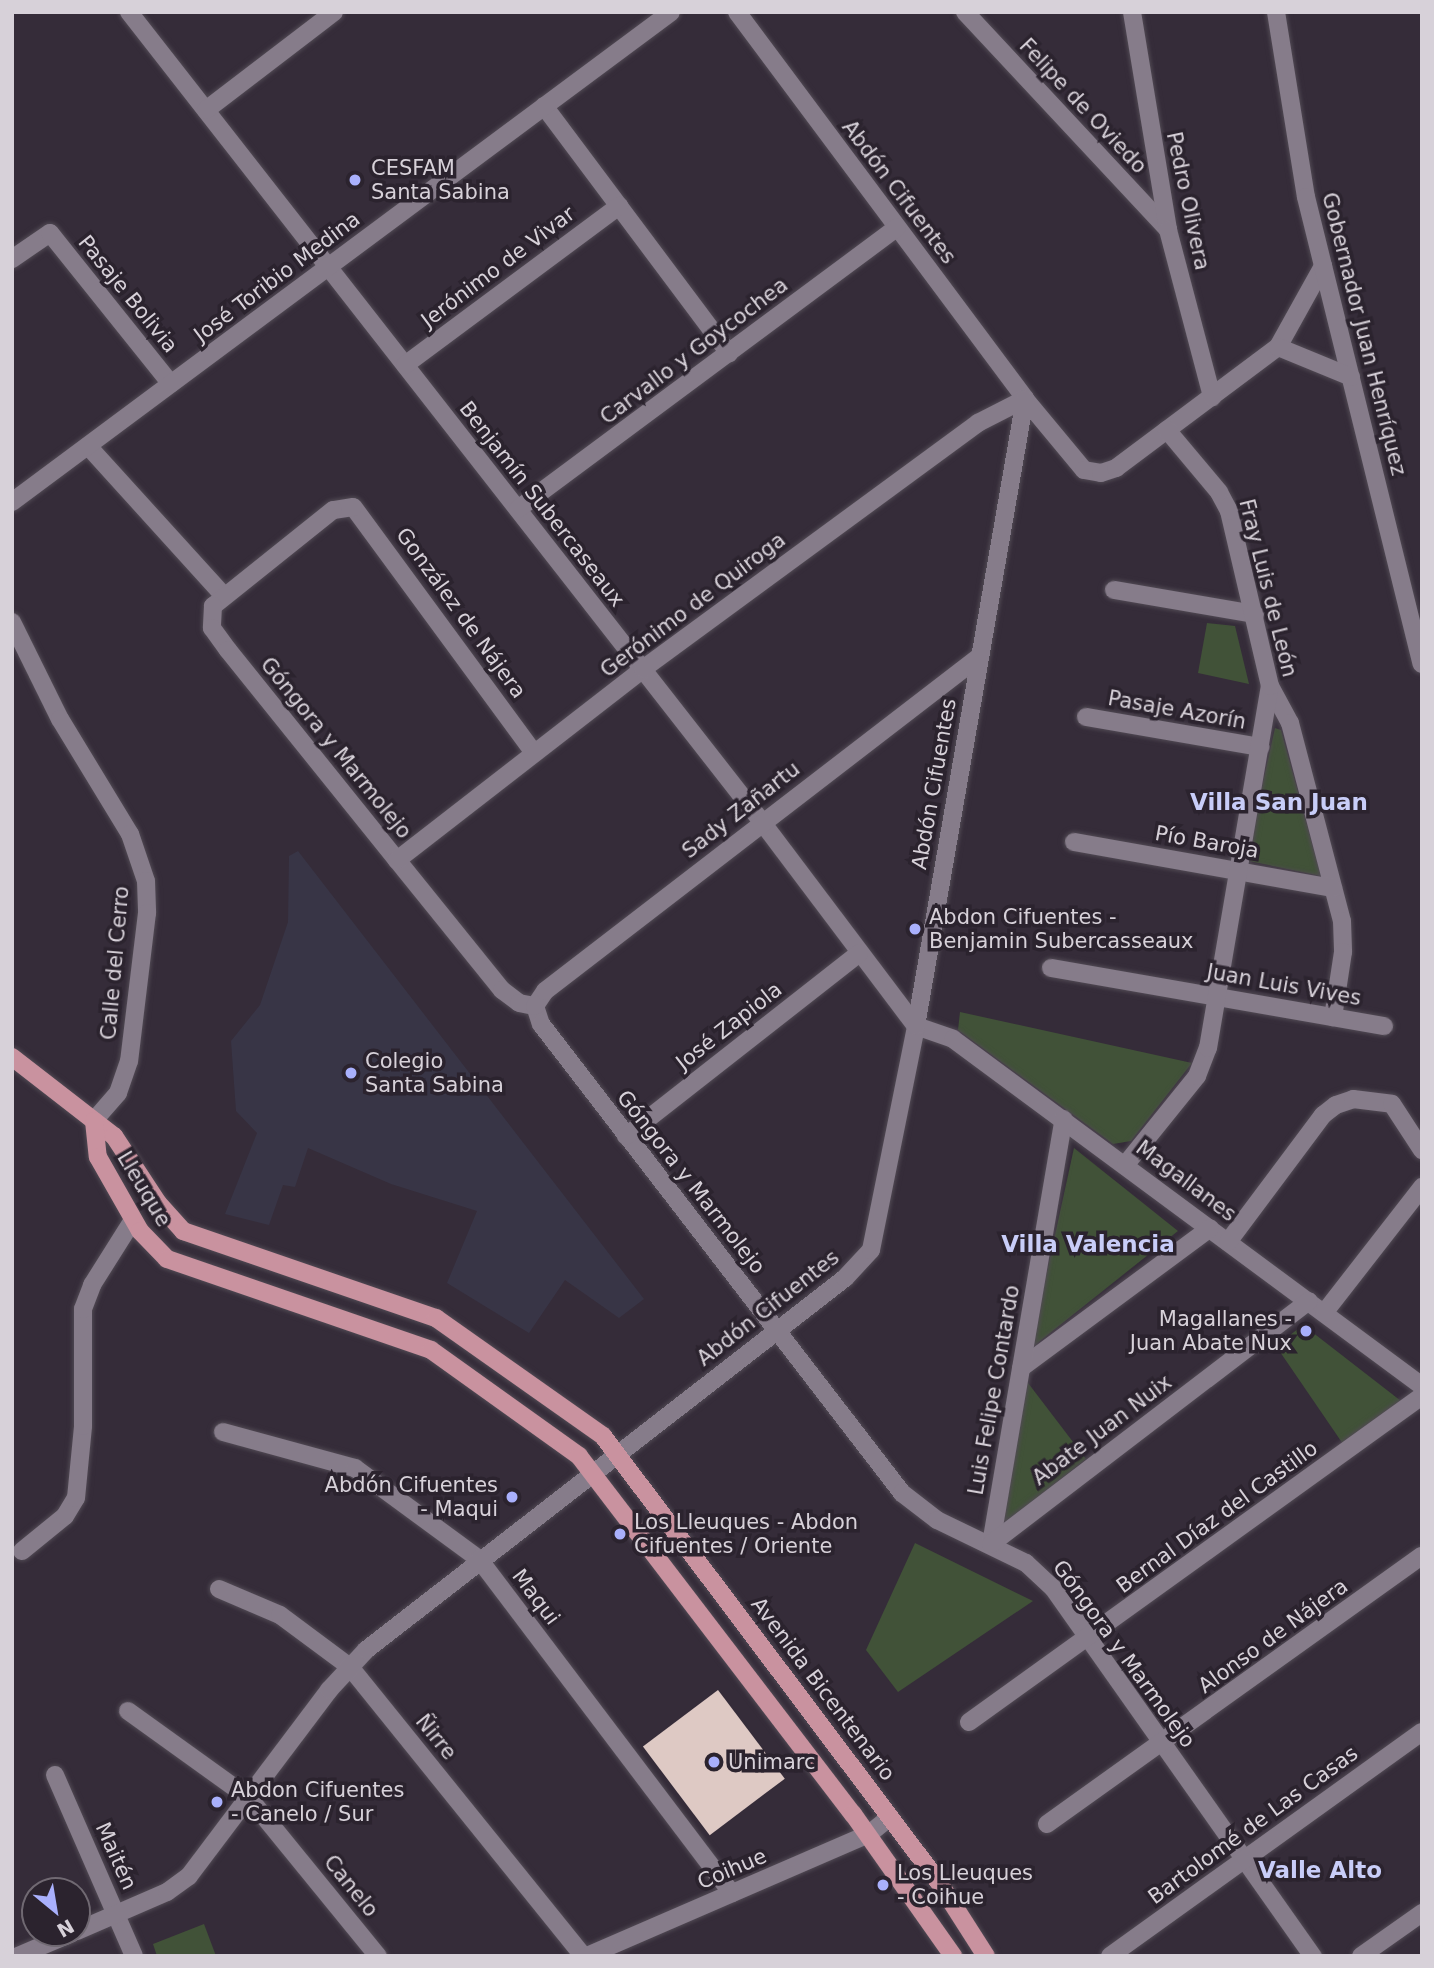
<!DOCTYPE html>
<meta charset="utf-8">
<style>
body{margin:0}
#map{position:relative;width:1434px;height:1968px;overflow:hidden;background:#352c39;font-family:"DejaVu Sans",sans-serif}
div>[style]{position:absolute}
.education>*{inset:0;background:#383546}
.green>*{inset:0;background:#415238}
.building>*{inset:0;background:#dec9c4;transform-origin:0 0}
.roads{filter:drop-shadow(0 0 2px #514a54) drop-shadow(0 0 2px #514a54)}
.minor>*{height:18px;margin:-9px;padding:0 9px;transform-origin:9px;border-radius:9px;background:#867c8a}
.major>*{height:18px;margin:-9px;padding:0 9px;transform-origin:9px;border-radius:9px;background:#c9929f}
.dots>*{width:19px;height:19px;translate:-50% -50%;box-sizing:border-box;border:4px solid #2b232e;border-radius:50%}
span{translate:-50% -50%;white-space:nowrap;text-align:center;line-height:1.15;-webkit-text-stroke:7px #2b232e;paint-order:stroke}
.street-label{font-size:21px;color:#d7d1d9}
.poi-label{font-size:21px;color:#d7d1d9}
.left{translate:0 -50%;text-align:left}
.right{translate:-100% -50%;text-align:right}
.neighbourhood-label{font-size:23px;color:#c8cdf8;font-weight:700}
.frame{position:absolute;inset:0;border:14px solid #d7d1d9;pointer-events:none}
.north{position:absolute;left:21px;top:1877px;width:70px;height:70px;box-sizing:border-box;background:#2b232e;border:2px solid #706972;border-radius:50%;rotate:150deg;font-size:19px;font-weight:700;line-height:28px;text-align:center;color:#d7d1d9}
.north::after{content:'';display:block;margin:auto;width:24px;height:32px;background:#a9b0fc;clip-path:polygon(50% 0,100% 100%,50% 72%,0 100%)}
</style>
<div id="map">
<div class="education">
<div style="clip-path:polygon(298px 851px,644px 1299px,619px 1318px,565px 1280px,529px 1333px,447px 1283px,477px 1211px,391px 1184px,308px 1148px,295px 1187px,283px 1185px,269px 1225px,225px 1214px,257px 1133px,236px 1111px,231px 1041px,260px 1005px,288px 922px,289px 856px)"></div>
</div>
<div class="green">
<div style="clip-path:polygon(1207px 623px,1235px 626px,1249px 684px,1198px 673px)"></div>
<div style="clip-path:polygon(1275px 728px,1281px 730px,1321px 876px,1249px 861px,1247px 853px)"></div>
<div style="clip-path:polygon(960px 1012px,1192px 1063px,1131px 1141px,1113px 1144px,958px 1030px)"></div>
<div style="clip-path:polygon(1074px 1148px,1178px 1231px,1030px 1349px)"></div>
<div style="clip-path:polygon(1303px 1325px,1401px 1401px,1343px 1444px,1276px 1346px)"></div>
<div style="clip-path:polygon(1025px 1379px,1086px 1459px,1002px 1526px)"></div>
<div style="clip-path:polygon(915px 1543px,1033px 1601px,898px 1692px,866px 1650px)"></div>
<div style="clip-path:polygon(204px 1924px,216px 1956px,157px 1956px,153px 1944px)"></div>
</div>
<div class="building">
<div style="left:718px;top:1690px;width:111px;height:94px;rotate:53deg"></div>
</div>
<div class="roads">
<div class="minor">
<div style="left:129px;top:12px;width:1028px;rotate:51.99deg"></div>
<div style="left:762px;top:822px;width:256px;rotate:53deg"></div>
<div style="left:737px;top:12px;width:482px;rotate:53.3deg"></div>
<div style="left:1025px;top:399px;width:92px;rotate:50.3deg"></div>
<div style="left:1084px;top:470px;width:17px;rotate:10deg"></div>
<div style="left:1101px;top:473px;width:16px;rotate:-18deg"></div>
<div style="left:1116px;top:468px;width:202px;rotate:-36.8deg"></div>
<div style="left:1278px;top:347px;width:93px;rotate:-60.9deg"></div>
<div style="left:965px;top:12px;width:298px;rotate:47deg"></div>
<div style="left:1132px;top:12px;width:221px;rotate:80.6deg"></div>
<div style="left:1168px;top:230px;width:173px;rotate:75.2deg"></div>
<div style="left:1276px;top:12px;width:187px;rotate:80.8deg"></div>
<div style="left:1306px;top:197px;width:481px;rotate:76.1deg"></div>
<div style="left:544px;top:106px;width:309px;rotate:53.2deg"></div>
<div style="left:206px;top:110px;width:161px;rotate:-37.4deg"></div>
<div style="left:12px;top:259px;width:46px;rotate:-34.4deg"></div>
<div style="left:50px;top:233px;width:193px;rotate:51.3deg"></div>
<div style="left:1278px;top:347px;width:79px;rotate:22.3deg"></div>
<div style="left:405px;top:365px;width:267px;rotate:-36.6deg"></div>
<div style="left:88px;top:446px;width:201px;rotate:47.8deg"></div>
<div style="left:12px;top:502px;width:821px;rotate:-36.63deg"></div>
<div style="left:518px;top:509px;width:472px;rotate:-36.6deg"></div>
<div style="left:1114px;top:590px;width:143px;rotate:9.7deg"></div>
<div style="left:12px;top:622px;width:108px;rotate:63.7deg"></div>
<div style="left:60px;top:719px;width:135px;rotate:58.7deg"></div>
<div style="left:130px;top:834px;width:50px;rotate:71.2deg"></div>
<div style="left:146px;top:881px;width:32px;rotate:88deg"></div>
<div style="left:147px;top:913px;width:149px;rotate:96.9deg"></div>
<div style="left:129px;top:1061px;width:34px;rotate:109deg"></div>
<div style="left:118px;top:1093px;width:37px;rotate:131deg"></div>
<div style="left:1270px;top:686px;width:42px;rotate:61.6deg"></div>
<div style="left:1290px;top:723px;width:205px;rotate:75.3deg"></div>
<div style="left:1342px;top:921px;width:31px;rotate:88deg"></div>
<div style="left:1343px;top:952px;width:66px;rotate:98.7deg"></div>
<div style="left:1086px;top:717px;width:177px;rotate:9.8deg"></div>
<div style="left:534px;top:753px;width:305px;rotate:-126.3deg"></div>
<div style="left:353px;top:507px;width:20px;rotate:171deg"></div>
<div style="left:333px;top:510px;width:154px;rotate:141.3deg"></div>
<div style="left:213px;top:606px;width:22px;rotate:93deg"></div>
<div style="left:212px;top:628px;width:27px;rotate:54deg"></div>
<div style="left:228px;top:650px;width:270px;rotate:51.2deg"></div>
<div style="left:397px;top:860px;width:167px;rotate:51.1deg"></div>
<div style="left:502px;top:990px;width:21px;rotate:37deg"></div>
<div style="left:519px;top:1003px;width:16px;rotate:11deg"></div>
<div style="left:1074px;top:842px;width:263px;rotate:10.1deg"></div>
<div style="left:397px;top:860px;width:311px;rotate:-37.8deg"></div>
<div style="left:643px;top:669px;width:416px;rotate:-36.3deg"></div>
<div style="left:978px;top:423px;width:53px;rotate:-27.1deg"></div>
<div style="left:1051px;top:968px;width:338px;rotate:9.9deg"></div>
<div style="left:535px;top:1006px;width:19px;rotate:72deg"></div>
<div style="left:541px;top:1024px;width:592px;rotate:52.41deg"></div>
<div style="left:902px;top:1493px;width:44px;rotate:37.6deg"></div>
<div style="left:937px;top:1520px;width:99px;rotate:25.8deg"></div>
<div style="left:1026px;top:1563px;width:37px;rotate:43deg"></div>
<div style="left:1053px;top:1588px;width:451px;rotate:54.8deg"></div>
<div style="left:535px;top:1006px;width:18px;rotate:-56deg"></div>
<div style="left:545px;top:991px;width:549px;rotate:-37.6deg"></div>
<div style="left:916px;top:1026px;width:39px;rotate:19deg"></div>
<div style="left:953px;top:1039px;width:583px;rotate:36.5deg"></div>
<div style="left:626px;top:1136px;width:296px;rotate:-38.1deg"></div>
<div style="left:1126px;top:1164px;width:113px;rotate:-51.1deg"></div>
<div style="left:1197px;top:1076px;width:30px;rotate:-69deg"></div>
<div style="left:1208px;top:1048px;width:367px;rotate:-80.3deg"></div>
<div style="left:1270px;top:686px;width:180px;rotate:-103.2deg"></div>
<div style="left:1229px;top:511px;width:21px;rotate:-118deg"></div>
<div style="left:1219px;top:492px;width:81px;rotate:-130deg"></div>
<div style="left:1228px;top:1242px;width:159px;rotate:-53.2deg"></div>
<div style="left:1323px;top:1115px;width:16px;rotate:-38deg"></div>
<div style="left:1336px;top:1105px;width:18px;rotate:-19deg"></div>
<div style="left:1353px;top:1099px;width:39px;rotate:7deg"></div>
<div style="left:1392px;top:1104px;width:55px;rotate:56.9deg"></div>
<div style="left:1324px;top:1313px;width:160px;rotate:-52.1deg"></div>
<div style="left:1021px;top:1368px;width:235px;rotate:-36.5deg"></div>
<div style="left:223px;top:1432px;width:137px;rotate:15.3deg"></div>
<div style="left:355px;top:1468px;width:154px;rotate:36.3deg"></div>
<div style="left:479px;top:1559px;width:419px;rotate:52.9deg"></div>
<div style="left:991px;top:1544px;width:431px;rotate:-80.3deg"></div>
<div style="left:991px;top:1544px;width:400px;rotate:-37.4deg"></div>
<div style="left:22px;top:1551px;width:55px;rotate:-39.1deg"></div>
<div style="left:65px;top:1516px;width:21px;rotate:-59deg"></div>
<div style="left:76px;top:1498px;width:72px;rotate:-84.4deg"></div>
<div style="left:83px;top:1426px;width:117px;rotate:-90deg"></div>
<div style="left:83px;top:1309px;width:26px;rotate:-69deg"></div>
<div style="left:92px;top:1285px;width:77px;rotate:-57.8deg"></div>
<div style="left:219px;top:1589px;width:66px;rotate:23.1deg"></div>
<div style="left:280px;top:1615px;width:87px;rotate:36.6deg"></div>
<div style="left:350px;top:1667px;width:371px;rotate:51.1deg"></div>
<div style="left:128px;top:1711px;width:149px;rotate:35.7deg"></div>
<div style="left:249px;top:1798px;width:204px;rotate:50.8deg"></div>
<div style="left:969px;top:1722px;width:558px;rotate:-35.74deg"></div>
<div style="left:55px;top:1775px;width:197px;rotate:66.4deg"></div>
<div style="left:1047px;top:1824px;width:461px;rotate:-35.6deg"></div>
<div style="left:77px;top:1931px;width:98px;rotate:-23.4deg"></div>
<div style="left:167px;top:1892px;width:27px;rotate:-36deg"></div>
<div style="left:189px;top:1876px;width:233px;rotate:-53deg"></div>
<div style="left:329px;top:1690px;width:54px;rotate:-47.2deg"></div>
<div style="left:366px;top:1650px;width:606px;rotate:-37.83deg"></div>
<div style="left:845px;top:1278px;width:38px;rotate:-47deg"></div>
<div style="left:871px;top:1250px;width:228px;rotate:-78.6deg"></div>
<div style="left:916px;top:1026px;width:636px;rotate:-80.14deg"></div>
<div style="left:18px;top:1956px;width:59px;rotate:-23.1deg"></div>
<div style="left:587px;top:1956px;width:307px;rotate:-23.4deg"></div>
<div style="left:869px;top:1834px;width:27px;rotate:-39deg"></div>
<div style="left:1110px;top:1956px;width:384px;rotate:-35.7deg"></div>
<div style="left:1361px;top:1956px;width:75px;rotate:-35.2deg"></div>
</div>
<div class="major">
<div style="left:12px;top:1057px;width:129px;rotate:37.8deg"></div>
<div style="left:114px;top:1136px;width:80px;rotate:56.7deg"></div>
<div style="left:158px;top:1203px;width:38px;rotate:48deg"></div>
<div style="left:183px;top:1231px;width:268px;rotate:19deg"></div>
<div style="left:436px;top:1318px;width:204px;rotate:35.2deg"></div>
<div style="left:603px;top:1436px;width:557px;rotate:53.03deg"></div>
<div style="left:938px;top:1881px;width:89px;rotate:57.4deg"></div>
<div style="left:94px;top:1121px;width:36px;rotate:84deg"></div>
<div style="left:98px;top:1157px;width:85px;rotate:60.4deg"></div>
<div style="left:140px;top:1231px;width:39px;rotate:46deg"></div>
<div style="left:167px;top:1259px;width:279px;rotate:19deg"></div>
<div style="left:431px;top:1350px;width:182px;rotate:35.6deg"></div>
<div style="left:579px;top:1456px;width:451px;rotate:52.6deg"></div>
<div style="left:853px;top:1814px;width:174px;rotate:54.8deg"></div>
</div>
</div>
<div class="dots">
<div style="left:355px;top:180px;background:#a9b0fc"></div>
<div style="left:915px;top:929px;background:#a9b0fc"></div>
<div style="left:351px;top:1073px;background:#a9b0fc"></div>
<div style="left:1306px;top:1331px;background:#a9b0fc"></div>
<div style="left:512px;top:1497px;background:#a9b0fc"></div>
<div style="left:620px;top:1534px;background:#a9b0fc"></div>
<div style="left:714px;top:1762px;background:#a9b0fc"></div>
<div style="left:217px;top:1802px;background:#a9b0fc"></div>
<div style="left:883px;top:1885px;background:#a9b0fc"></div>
</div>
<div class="street-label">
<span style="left:1083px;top:106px;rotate:47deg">Felipe de Oviedo</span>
<span style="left:899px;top:192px;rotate:53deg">Abdón Cifuentes</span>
<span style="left:1188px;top:201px;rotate:78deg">Pedro Olivera</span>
<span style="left:498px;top:267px;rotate:-37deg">Jerónimo de Vivar</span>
<span style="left:277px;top:277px;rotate:-37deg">José Toribio Medina</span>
<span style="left:128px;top:294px;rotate:51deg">Pasaje Bolivia</span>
<span style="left:1364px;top:334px;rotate:76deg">Gobernador Juan Henríquez</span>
<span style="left:694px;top:351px;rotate:-37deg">Carvallo y Goycochea</span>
<span style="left:542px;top:504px;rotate:52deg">Benjamín Subercaseaux</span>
<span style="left:1268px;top:588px;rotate:76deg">Fray Luis de León</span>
<span style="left:693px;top:605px;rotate:-37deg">Gerónimo de Quiroga</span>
<span style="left:461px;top:613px;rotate:54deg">González de Nájera</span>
<span style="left:1177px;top:710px;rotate:10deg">Pasaje Azorín</span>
<span style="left:336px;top:748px;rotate:51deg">Góngora y Marmolejo</span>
<span style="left:934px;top:784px;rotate:-80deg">Abdón Cifuentes</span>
<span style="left:741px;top:810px;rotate:-38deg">Sady Zañartu</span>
<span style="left:1207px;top:842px;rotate:10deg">Pío Baroja</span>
<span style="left:115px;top:963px;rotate:-85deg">Calle del Cerro</span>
<span style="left:1284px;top:985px;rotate:10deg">Juan Luis Vives</span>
<span style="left:729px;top:1026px;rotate:-38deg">José Zapiola</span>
<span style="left:1186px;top:1181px;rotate:37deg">Magallanes</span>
<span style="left:691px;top:1182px;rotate:52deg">Góngora y Marmolejo</span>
<span style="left:144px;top:1189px;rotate:59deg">Lleuque</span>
<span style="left:768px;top:1308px;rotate:-38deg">Abdón Cifuentes</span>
<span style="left:994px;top:1390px;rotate:-80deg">Luis Felipe Contardo</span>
<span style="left:1102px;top:1430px;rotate:-37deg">Abate Juan Nuix</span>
<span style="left:1217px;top:1517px;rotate:-36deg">Bernal Díaz del Castillo</span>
<span style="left:536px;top:1597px;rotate:53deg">Maqui</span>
<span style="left:1273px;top:1636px;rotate:-36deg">Alonso de Nájera</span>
<span style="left:1124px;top:1654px;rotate:54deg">Góngora y Marmolejo</span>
<span style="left:823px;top:1689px;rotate:53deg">Avenida Bicentenario</span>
<span style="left:436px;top:1737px;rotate:51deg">Ñirre</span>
<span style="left:1253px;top:1825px;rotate:-36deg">Bartolomé de Las Casas</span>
<span style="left:116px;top:1856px;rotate:66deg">Maitén</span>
<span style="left:732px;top:1869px;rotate:-23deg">Coihue</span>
<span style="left:351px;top:1886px;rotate:51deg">Canelo</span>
</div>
<div class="poi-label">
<span class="left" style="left:371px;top:180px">CESFAM<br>Santa Sabina</span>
<span class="left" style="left:929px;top:929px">Abdon Cifuentes -<br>Benjamin Subercasseaux</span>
<span class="left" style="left:365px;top:1073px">Colegio<br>Santa Sabina</span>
<span class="right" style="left:1292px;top:1331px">Magallanes -<br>Juan Abate Nux</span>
<span class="right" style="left:498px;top:1497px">Abdón Cifuentes<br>- Maqui</span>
<span class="left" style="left:634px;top:1534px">Los Lleuques - Abdon<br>Cifuentes / Oriente</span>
<span class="left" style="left:728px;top:1762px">Unimarc</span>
<span class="left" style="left:231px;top:1802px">Abdon Cifuentes<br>- Canelo / Sur</span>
<span class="left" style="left:897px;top:1885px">Los Lleuques<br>- Coihue</span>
</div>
<div class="neighbourhood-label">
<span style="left:1279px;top:802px">Villa San Juan</span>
<span style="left:1088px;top:1244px">Villa Valencia</span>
<span style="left:1320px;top:1870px">Valle Alto</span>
</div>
<div class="frame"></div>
<div class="north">N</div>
</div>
